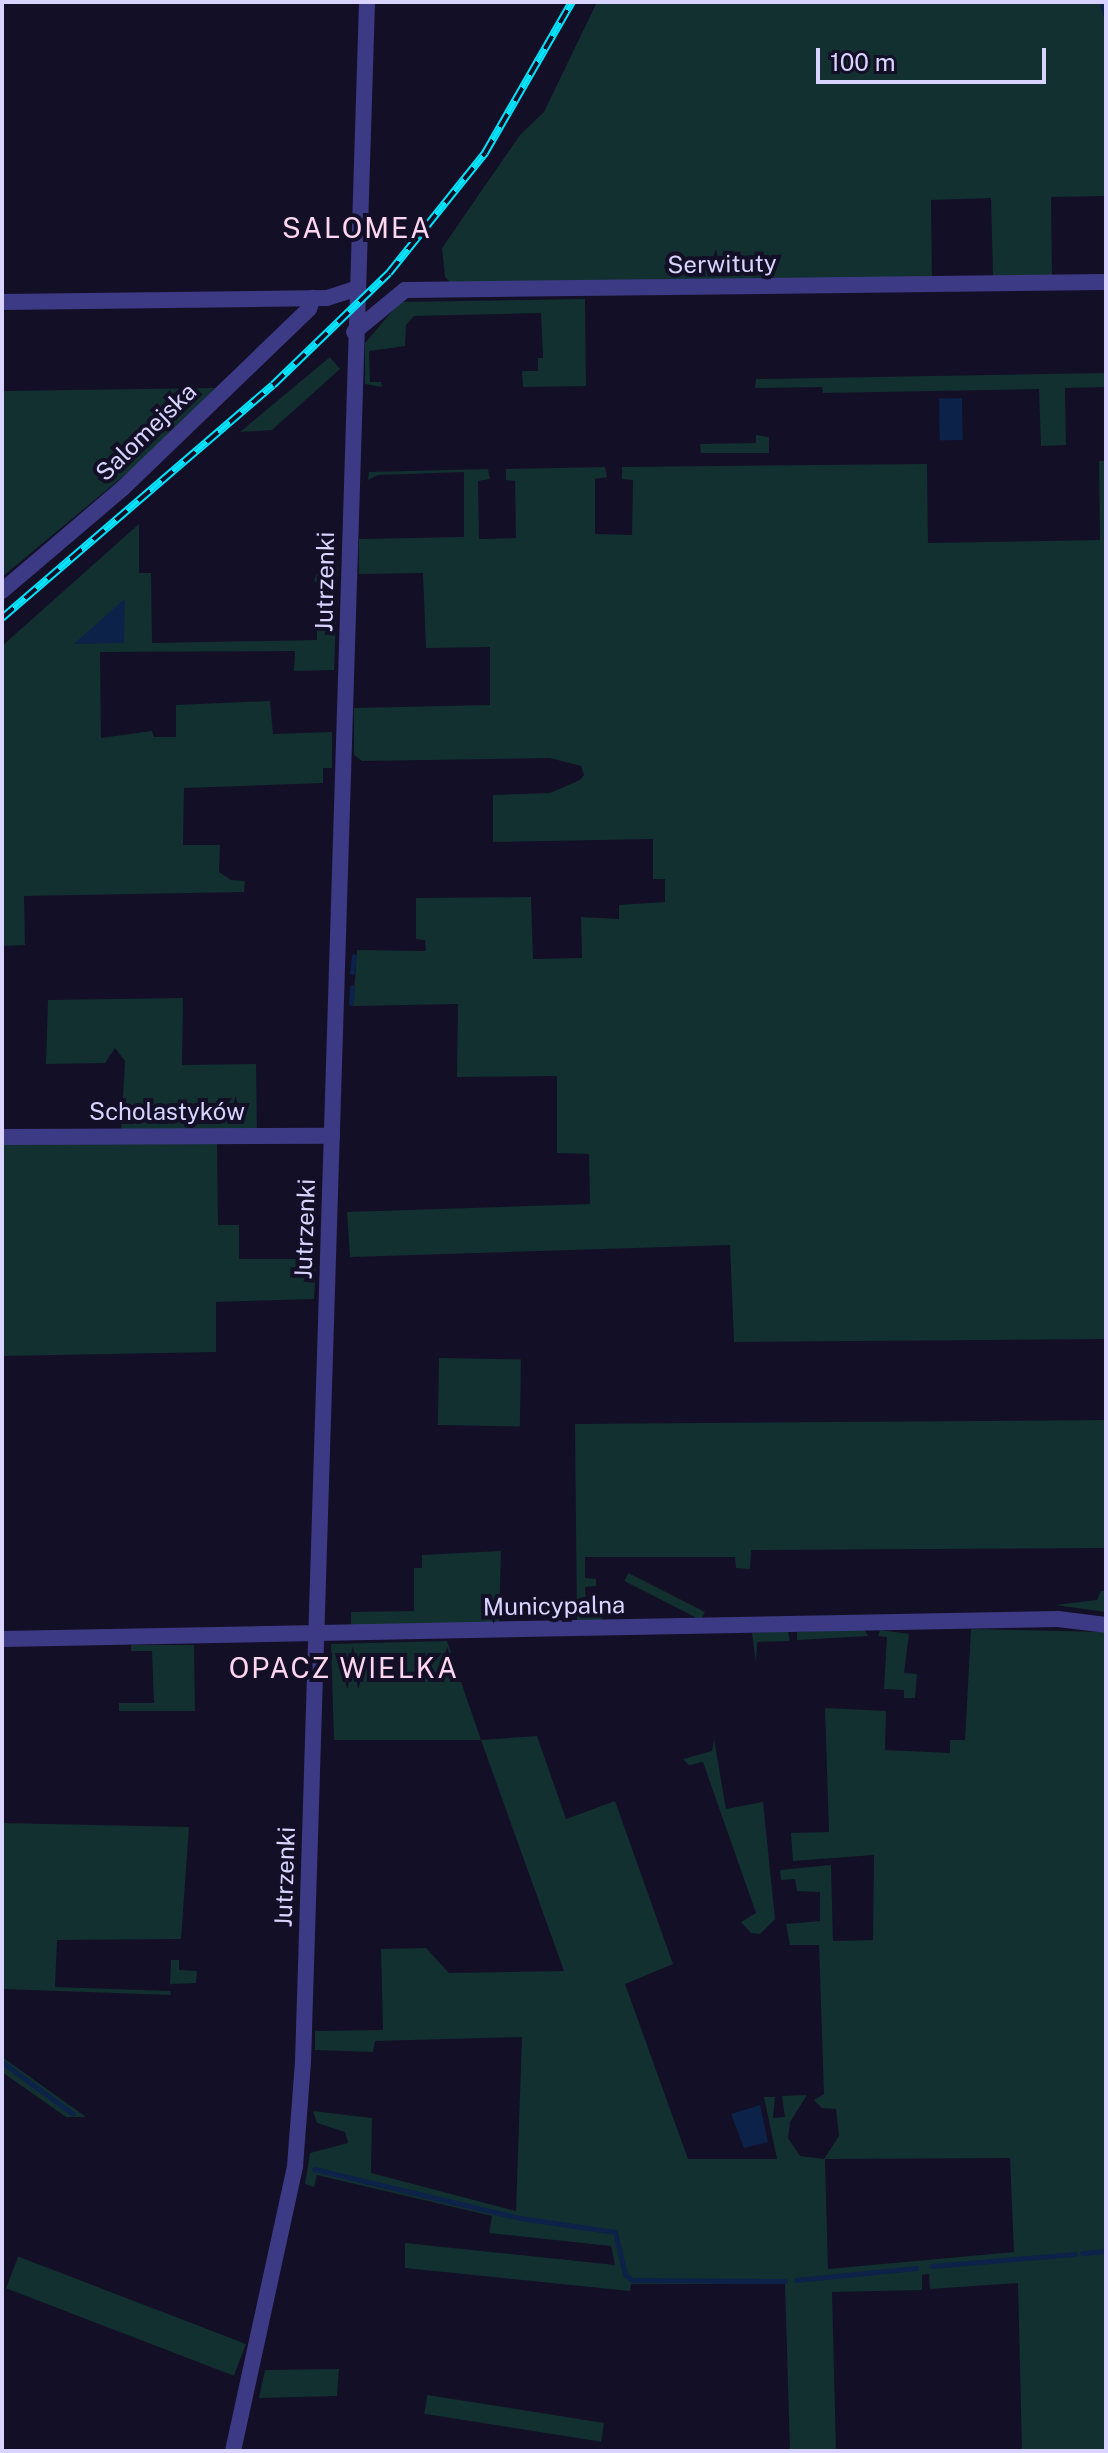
<!DOCTYPE html>
<meta charset="utf-8">
<style>
body{margin:0}
#map{position:relative;width:1108px;height:2453px;overflow:hidden;background:#130f26;font-family:"Public Sans",sans-serif}
div>[style]{position:absolute}
.green>*{inset:0;background:#12302f;transform-origin:0 0}
.water>*{inset:0;background:#0c2248;transform-origin:0 0}
.stream>*{height:5px;margin:-2.5px;padding:0 2.5px;transform-origin:2.5px;border-radius:2.5px;background:#0c2248}
.minor>*{height:16px;margin:-8px;padding:0 8px;transform-origin:8px;border-radius:8px;background:#3d3a85}
.rail>*{height:8px;margin-top:-4px;transform-origin:0;background:repeating-linear-gradient(90deg,#130f26 0 15px,#00e5ff 0 30px);box-sizing:border-box;border-block:2px solid #00e5ff}
span{translate:-50% -50%;white-space:nowrap;text-align:center;line-height:1.15;-webkit-text-stroke:8px #130f26;paint-order:stroke}
.street-label{font-size:24px;color:#d9d4ff}
.quarter-label{font-size:28px;color:#ffd6f0;letter-spacing:2px}
.frame{position:absolute;inset:0;border:4px solid #d9d4ff;pointer-events:none}
.scale{position:absolute;left:816px;top:48px;width:230px;height:36px;box-sizing:border-box;border:4px solid #d9d4ff;border-top:0;padding-left:10px;font-size:24px;line-height:28px;white-space:nowrap;color:#d9d4ff;-webkit-text-stroke:6px #130f26;paint-order:stroke}
</style>
<div id="map">
<div class="green">
<div style="clip-path:polygon(597px 2px,1106px 2px,1106px 196px,1051px 197px,1052px 276px,993px 276px,991px 198px,931px 200px,932px 277px,452px 284px,445px 277px,442px 248px,520px 135px,544px 112px)"></div>
<div style="clip-path:polygon(585px 299px,586px 386px,523px 387px,522px 371px,538px 371px,538px 358px,543px 358px,541px 313px,414px 316px,406px 325px,405px 346px,369px 351px,370px 382px,381px 382px,382px 387px,365px 384px,365px 343px,400px 302px)"></div>
<div style="clip-path:polygon(330px 357px,340px 369px,272px 430px,240px 432px)"></div>
<div style="clip-path:polygon(1106px 373px,1106px 387px,1065px 388px,1066px 445px,1041px 446px,1039px 389px,823px 393px,822px 387px,755px 388px,756px 379px)"></div>
<div style="clip-path:polygon(215px 388px,156px 449px,2px 577px,2px 391px)"></div>
<div style="clip-path:polygon(756px 435px,769px 437px,769px 453px,701px 453px,700px 444px,756px 443px)"></div>
<div style="clip-path:polygon(1099px 461px,1106px 461px,1106px 1339px,734px 1342px,730px 1245px,350px 1257px,347px 1212px,590px 1204px,589px 1154px,557px 1153px,557px 1076px,457px 1077px,458px 1004px,353px 1006px,357px 950px,426px 951px,425px 940px,416px 939px,416px 898px,531px 897px,533px 959px,582px 958px,581px 917px,619px 919px,619px 905px,665px 902px,665px 879px,653px 879px,653px 839px,493px 842px,493px 795px,550px 793px,580px 780px,584px 775px,581px 766px,550px 758px,362px 761px,354px 755px,354px 708px,490px 705px,490px 647px,426px 648px,423px 573px,359px 574px,359px 539px,464px 537px,464px 472px,378px 475px,368px 480px,369px 472px,488px 469px,490px 479px,478px 481px,479px 539px,516px 538px,515px 481px,506px 480px,506px 469px,605px 467px,607px 477px,595px 479px,595px 534px,632px 535px,633px 480px,622px 479px,622px 467px,927px 464px,928px 543px,1100px 540px)"></div>
<div style="clip-path:polygon(139px 524px,139px 573px,151px 573px,152px 643px,317px 640px,317px 593px,322px 588px,314px 580px,322px 562px,338px 561px,334px 670px,294px 671px,295px 651px,100px 652px,101px 738px,152px 731px,154px 737px,176px 737px,176px 705px,270px 701px,273px 734px,332px 732px,332px 768px,323px 768px,323px 783px,184px 788px,183px 845px,220px 845px,219px 872px,231px 880px,245px 881px,244px 892px,24px 896px,25px 945px,2px 946px,2px 646px)"></div>
<div style="clip-path:polygon(183px 998px,182px 1065px,256px 1064px,257px 1132px,121px 1132px,125px 1061px,115px 1048px,105px 1063px,46px 1064px,48px 1000px)"></div>
<div style="clip-path:polygon(217px 1139px,218px 1225px,239px 1225px,239px 1259px,316px 1259px,314px 1299px,216px 1302px,216px 1352px,2px 1356px,2px 1142px)"></div>
<div style="left:439px;top:1358px;width:82px;height:67px;rotate:1deg"></div>
<div style="clip-path:polygon(1106px 1420px,1106px 1548px,751px 1550px,750px 1569px,736px 1568px,735px 1557px,585px 1557px,585px 1578px,596px 1579px,596px 1586px,585px 1587px,586px 1608px,605px 1614px,600px 1623px,577px 1624px,575px 1424px)"></div>
<div style="clip-path:polygon(501px 1551px,499px 1624px,351px 1626px,351px 1612px,414px 1611px,414px 1568px,422px 1568px,422px 1555px)"></div>
<div style="clip-path:polygon(1101px 1591px,1106px 1591px,1106px 1612px,1055px 1605px,1097px 1600px)"></div>
<div style="left:705px;top:1612px;width:9px;height:86px;rotate:117deg"></div>
<div style="clip-path:polygon(864px 1629px,868px 1636px,797px 1640px,797px 1632px)"></div>
<div style="clip-path:polygon(evenodd,971px 1629px,1106px 1632px,1106px 2451px,1022px 2451px,1018px 2283px,930px 2289px,929px 2274px,922px 2275px,922px 2290px,832px 2292px,836px 2451px,790px 2451px,785px 2284px,631px 2284px,630px 2291px,405px 2268px,405px 2243px,615px 2265px,611px 2246px,489px 2233px,492px 2216px,317px 2175px,314px 2187px,305px 2184px,310px 2153px,348px 2143px,345px 2132px,317px 2123px,313px 2111px,372px 2118px,371px 2173px,516px 2211px,522px 2037px,375px 2041px,373px 2052px,315px 2050px,315px 2031px,383px 2030px,381px 1949px,426px 1948px,449px 1973px,564px 1971px,481px 1740px,334px 1740px,331px 1644px,447px 1641px,481px 1740px,537px 1736px,566px 1819px,615px 1801px,673px 1964px,625px 1984px,688px 2159px,777px 2159px,764px 2097px,775px 2097px,773px 2118px,785px 2117px,782px 2096px,807px 2095px,790px 2122px,788px 2138px,800px 2156px,824px 2159px,839px 2136px,836px 2109px,822px 2108px,814px 2100px,824px 2094px,819px 1945px,790px 1945px,786px 1924px,820px 1921px,820px 1892px,797px 1891px,795px 1879px,781px 1880px,780px 1870px,831px 1865px,833px 1941px,873px 1940px,874px 1855px,793px 1861px,791px 1833px,829px 1832px,825px 1708px,886px 1711px,885px 1750px,950px 1753px,950px 1740px,965px 1740px,971px 1629px,1010px 2158px,1014px 2252px,828px 2269px,825px 2159px,1010px 2158px)"></div>
<div style="clip-path:polygon(880px 1630px,909px 1634px,904px 1673px,917px 1674px,915px 1698px,904px 1698px,904px 1690px,884px 1689px,887px 1637px,878px 1636px)"></div>
<div style="clip-path:polygon(788px 1631px,790px 1641px,757px 1642px,756px 1663px,752px 1633px)"></div>
<div style="clip-path:polygon(131px 1645px,194px 1645px,195px 1711px,119px 1711px,119px 1703px,154px 1703px,152px 1651px,131px 1651px)"></div>
<div style="clip-path:polygon(714px 1739px,726px 1809px,763px 1802px,775px 1919px,760px 1934px,751px 1933px,741px 1922px,756px 1913px,703px 1762px,689px 1765px,683px 1759px,712px 1751px)"></div>
<div style="clip-path:polygon(2px 1823px,189px 1827px,181px 1939px,57px 1940px,55px 1987px,170px 1991px,171px 1995px,2px 1989px)"></div>
<div style="clip-path:polygon(171px 1960px,179px 1960px,179px 1970px,197px 1971px,196px 1983px,170px 1984px)"></div>
<div style="clip-path:polygon(2px 2057px,86px 2117px,66px 2117px,2px 2072px)"></div>
<div style="left:246px;top:2344px;width:34px;height:244px;rotate:111deg"></div>
<div style="clip-path:polygon(339px 2369px,337px 2396px,259px 2398px,265px 2370px)"></div>
<div style="left:604px;top:2423px;width:19px;height:179px;rotate:99deg"></div>
</div>
<div class="water">
<div style="left:962px;top:398px;width:42px;height:23px;rotate:89deg"></div>
<div style="clip-path:polygon(125px 600px,124px 643px,74px 644px,122px 601px)"></div>
<div style="clip-path:polygon(760px 2105px,768px 2142px,744px 2148px,731px 2114px)"></div>
</div>
<div class="stream">
<div style="left:1101px;top:2px;width:16px;rotate:72deg"></div>
<div style="left:352px;top:972px;width:16px;rotate:-83deg"></div>
<div style="left:351px;top:1003px;width:16px;rotate:-86deg"></div>
<div style="left:2px;top:2062px;width:88px;rotate:36.2deg"></div>
<div style="left:314px;top:2169px;width:212px;rotate:13.4deg"></div>
<div style="left:520px;top:2218px;width:96px;rotate:8.4deg"></div>
<div style="left:615px;top:2232px;width:43px;rotate:76.6deg"></div>
<div style="left:625px;top:2274px;width:9px;rotate:41deg"></div>
<div style="left:632px;top:2280px;width:153px;rotate:0.4deg"></div>
<div style="left:1082px;top:2253px;width:24px;rotate:-5deg"></div>
<div style="left:932px;top:2266px;width:143px;rotate:-4.8deg"></div>
<div style="left:796px;top:2280px;width:121px;rotate:-5.7deg"></div>
</div>
<div class="minor">
<div style="left:2px;top:302px;width:325px;rotate:-0.7deg"></div>
<div style="left:327px;top:298px;width:29px;rotate:-18deg"></div>
<div style="left:354px;top:332px;width:66px;rotate:-39.5deg"></div>
<div style="left:405px;top:290px;width:701px;rotate:-0.65deg"></div>
<div style="left:2px;top:591px;width:159px;rotate:-40.4deg"></div>
<div style="left:123px;top:488px;width:258px;rotate:-43.9deg"></div>
<div style="left:309px;top:309px;width:12px;rotate:-70deg"></div>
<div style="left:2px;top:1137px;width:330px;rotate:-0.2deg"></div>
<div style="left:2px;top:1639px;width:1056px;rotate:-1.09deg"></div>
<div style="left:1058px;top:1619px;width:48px;rotate:7.1deg"></div>
<div style="left:233px;top:2451px;width:292px;rotate:-77.7deg"></div>
<div style="left:295px;top:2166px;width:104px;rotate:-85.6deg"></div>
<div style="left:303px;top:2062px;width:2061px;rotate:-88.22deg"></div>
</div>
<div class="rail">
<div style="left:2px;top:618px;width:357px;rotate:-40.7deg"></div>
<div style="left:273px;top:385px;width:161px;rotate:-44deg"></div>
<div style="left:389px;top:273px;width:154px;rotate:-51.3deg"></div>
<div style="left:485px;top:153px;width:174px;rotate:-60.1deg"></div>
</div>
<div class="street-label">
<span style="left:722px;top:264px;rotate:-1deg">Serwituty</span>
<span style="left:146px;top:432px;rotate:-44deg">Salomejska</span>
<span style="left:325px;top:582px;rotate:-89deg">Jutrzenki</span>
<span style="left:167px;top:1112px">Scholastyków</span>
<span style="left:305px;top:1229px;rotate:-88deg">Jutrzenki</span>
<span style="left:554px;top:1606px;rotate:-1deg">Municypalna</span>
<span style="left:285px;top:1877px;rotate:-88deg">Jutrzenki</span>
</div>
<div class="quarter-label">
<span style="left:357px;top:228px">SALOMEA</span>
<span style="left:344px;top:1668px">OPACZ WIELKA</span>
</div>
<div class="frame"></div>
<div class="scale">100 m</div>
</div>
